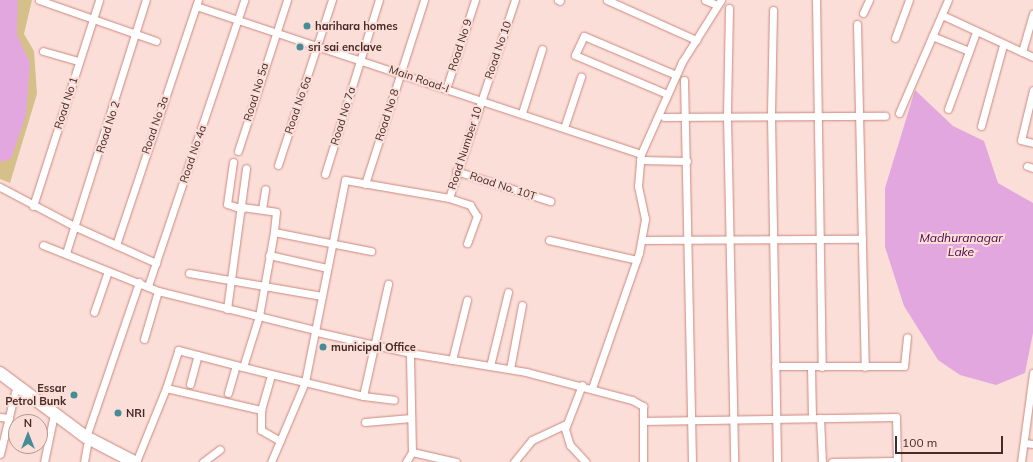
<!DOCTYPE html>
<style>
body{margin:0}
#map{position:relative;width:1033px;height:462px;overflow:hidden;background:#fcded9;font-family:Mulish,sans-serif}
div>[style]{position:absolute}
.green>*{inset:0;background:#d5c08a}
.water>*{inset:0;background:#e2a7de}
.roads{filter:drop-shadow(0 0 1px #ca897e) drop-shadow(0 0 1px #ca897e)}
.street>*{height:7px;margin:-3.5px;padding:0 3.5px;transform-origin:3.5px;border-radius:3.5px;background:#fff}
.primary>*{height:12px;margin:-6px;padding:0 6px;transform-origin:6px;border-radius:6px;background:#fff}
.dots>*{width:11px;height:11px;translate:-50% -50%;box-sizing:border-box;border:2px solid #fcded9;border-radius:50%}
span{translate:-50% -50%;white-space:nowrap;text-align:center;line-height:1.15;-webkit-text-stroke:4px #fcded9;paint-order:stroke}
.poi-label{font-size:11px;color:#452a26;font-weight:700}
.left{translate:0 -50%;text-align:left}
.right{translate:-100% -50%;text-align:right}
.street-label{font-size:11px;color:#452a26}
.water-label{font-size:12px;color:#480047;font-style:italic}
.north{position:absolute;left:8px;top:414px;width:40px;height:40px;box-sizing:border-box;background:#fcded9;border:1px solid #b39691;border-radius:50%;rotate:0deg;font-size:11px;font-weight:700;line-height:16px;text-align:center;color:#452a26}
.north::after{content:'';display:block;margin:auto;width:14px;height:18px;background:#468c97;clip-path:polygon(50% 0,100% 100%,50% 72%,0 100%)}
.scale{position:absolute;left:895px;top:436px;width:108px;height:18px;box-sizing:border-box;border:2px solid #452a26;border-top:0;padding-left:5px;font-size:12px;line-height:14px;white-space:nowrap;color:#452a26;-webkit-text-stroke:3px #fcded9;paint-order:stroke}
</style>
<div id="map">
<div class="green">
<div style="clip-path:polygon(0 0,32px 0,24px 34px,34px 51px,37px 94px,10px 183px,0 179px)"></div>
</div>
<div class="water">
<div style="clip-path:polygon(0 0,18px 0,17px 35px,30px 63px,26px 115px,11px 159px,0 162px)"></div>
<div style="clip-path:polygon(915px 90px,953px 126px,984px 141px,998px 183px,1033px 203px,1033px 333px,1025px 373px,996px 385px,960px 375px,938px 360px,904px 306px,885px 247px,885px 188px)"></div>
</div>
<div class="roads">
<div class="street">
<div style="left:39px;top:0;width:124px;rotate:19.3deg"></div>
<div style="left:558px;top:0;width:2px;rotate:27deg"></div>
<div style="left:607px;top:0;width:98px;rotate:24.2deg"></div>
<div style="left:705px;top:0;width:13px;rotate:23deg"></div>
<div style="left:816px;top:0;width:367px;rotate:89.1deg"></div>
<div style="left:196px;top:6px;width:469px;rotate:18.4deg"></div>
<div style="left:729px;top:8px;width:109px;rotate:91.1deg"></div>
<div style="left:727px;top:117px;width:345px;rotate:88.8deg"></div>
<div style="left:773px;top:10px;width:106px;rotate:91.1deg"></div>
<div style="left:771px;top:116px;width:346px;rotate:89deg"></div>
<div style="left:863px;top:13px;width:14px;rotate:-65deg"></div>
<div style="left:942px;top:15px;width:100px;rotate:24.8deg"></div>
<div style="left:857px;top:24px;width:343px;rotate:88.7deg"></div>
<div style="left:932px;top:36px;width:40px;rotate:22deg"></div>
<div style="left:895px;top:38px;width:40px;rotate:-69.8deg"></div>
<div style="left:43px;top:51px;width:37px;rotate:16deg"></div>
<div style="left:1022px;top:52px;width:40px;rotate:-74deg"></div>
<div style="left:684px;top:80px;width:382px;rotate:88.8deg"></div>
<div style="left:446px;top:89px;width:94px;rotate:-72deg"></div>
<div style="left:1033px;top:90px;width:51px;rotate:103.5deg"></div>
<div style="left:1021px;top:140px;width:12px;rotate:14deg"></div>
<div style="left:667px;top:94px;width:100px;rotate:-157deg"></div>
<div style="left:575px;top:55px;width:21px;rotate:-65deg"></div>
<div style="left:584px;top:36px;width:100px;rotate:23deg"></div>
<div style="left:948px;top:109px;width:82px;rotate:-70deg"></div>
<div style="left:522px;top:113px;width:67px;rotate:-72.6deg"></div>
<div style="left:899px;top:113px;width:123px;rotate:-66.6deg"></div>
<div style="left:664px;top:117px;width:221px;rotate:-0.3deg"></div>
<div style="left:565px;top:125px;width:51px;rotate:-71.6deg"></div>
<div style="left:981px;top:126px;width:84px;rotate:-74.8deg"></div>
<div style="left:238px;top:151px;width:159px;rotate:-72deg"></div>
<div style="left:640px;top:160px;width:47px;rotate:1.2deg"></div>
<div style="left:233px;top:162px;width:42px;rotate:98.1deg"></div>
<div style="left:227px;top:204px;width:16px;rotate:18deg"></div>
<div style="left:278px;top:165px;width:174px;rotate:-71.9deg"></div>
<div style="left:1027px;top:166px;width:6px;rotate:18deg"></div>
<div style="left:456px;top:171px;width:99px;rotate:17.7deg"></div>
<div style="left:325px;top:174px;width:182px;rotate:-72.8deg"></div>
<div style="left:365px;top:184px;width:193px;rotate:-72.2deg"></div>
<div style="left:0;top:187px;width:86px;rotate:27.8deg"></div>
<div style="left:76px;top:227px;width:88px;rotate:24.2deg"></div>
<div style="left:449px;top:198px;width:209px;rotate:-71.6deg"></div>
<div style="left:33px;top:206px;width:216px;rotate:-72.2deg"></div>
<div style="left:242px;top:207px;width:34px;rotate:8deg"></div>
<div style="left:276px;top:212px;width:20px;rotate:96deg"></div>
<div style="left:262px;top:209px;width:20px;rotate:-81deg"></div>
<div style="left:549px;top:240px;width:90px;rotate:12.8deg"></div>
<div style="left:642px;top:240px;width:220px;rotate:-0.3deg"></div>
<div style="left:43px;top:245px;width:124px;rotate:21.8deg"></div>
<div style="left:158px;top:291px;width:162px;rotate:14deg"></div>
<div style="left:116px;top:245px;width:258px;rotate:-71.5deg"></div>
<div style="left:66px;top:253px;width:265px;rotate:-72.5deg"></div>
<div style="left:269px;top:255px;width:59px;rotate:12.6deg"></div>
<div style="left:189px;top:273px;width:135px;rotate:9.8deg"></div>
<div style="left:148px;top:286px;width:302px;rotate:-71.4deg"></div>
<div style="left:227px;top:309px;width:142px;rotate:-82.3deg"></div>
<div style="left:94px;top:312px;width:43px;rotate:-71.1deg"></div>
<div style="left:317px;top:332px;width:95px;rotate:12.7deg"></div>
<div style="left:410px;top:353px;width:118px;rotate:9.3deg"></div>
<div style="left:526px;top:372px;width:110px;rotate:14.8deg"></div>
<div style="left:632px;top:400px;width:13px;rotate:29deg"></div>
<div style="left:643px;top:406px;width:56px;rotate:90deg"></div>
<div style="left:144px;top:339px;width:50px;rotate:-73.7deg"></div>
<div style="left:452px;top:360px;width:62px;rotate:-76deg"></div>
<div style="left:490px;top:366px;width:76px;rotate:-76.3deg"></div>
<div style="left:775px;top:366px;width:129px"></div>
<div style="left:904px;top:366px;width:29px;rotate:-84deg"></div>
<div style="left:811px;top:366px;width:52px;rotate:88.9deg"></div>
<div style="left:510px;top:369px;width:65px;rotate:-79.4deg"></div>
<div style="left:271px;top:374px;width:29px;rotate:-166deg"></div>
<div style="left:243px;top:367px;width:53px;rotate:-72.6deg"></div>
<div style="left:259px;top:316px;width:85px;rotate:-79.9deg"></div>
<div style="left:274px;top:232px;width:99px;rotate:11.1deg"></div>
<div style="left:190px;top:384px;width:30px;rotate:-75deg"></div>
<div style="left:582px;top:385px;width:47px;rotate:111.1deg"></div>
<div style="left:565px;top:429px;width:17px;rotate:73deg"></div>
<div style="left:570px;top:445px;width:23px;rotate:47deg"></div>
<div style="left:166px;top:388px;width:40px;rotate:-72deg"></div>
<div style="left:178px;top:350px;width:67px;rotate:14.7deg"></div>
<div style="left:592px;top:388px;width:143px;rotate:-70.8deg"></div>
<div style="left:639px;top:253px;width:35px;rotate:-80deg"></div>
<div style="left:645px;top:219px;width:34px;rotate:-102deg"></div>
<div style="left:638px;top:186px;width:32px;rotate:-85deg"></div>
<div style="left:641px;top:154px;width:101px;rotate:-66deg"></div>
<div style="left:682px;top:62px;width:73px;rotate:-57.8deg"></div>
<div style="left:228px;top:393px;width:29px;rotate:-74deg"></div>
<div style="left:363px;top:396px;width:115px;rotate:-77.4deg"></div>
<div style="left:261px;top:410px;width:20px;rotate:90deg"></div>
<div style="left:261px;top:430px;width:22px;rotate:30deg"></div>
<div style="left:0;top:417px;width:9px;rotate:6deg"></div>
<div style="left:820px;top:418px;width:44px;rotate:87.4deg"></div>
<div style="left:643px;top:421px;width:253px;rotate:-0.9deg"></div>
<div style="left:896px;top:417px;width:45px;rotate:88.7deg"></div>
<div style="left:365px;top:422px;width:46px;rotate:-5deg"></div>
<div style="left:86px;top:437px;width:164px;rotate:-71.1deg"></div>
<div style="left:1024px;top:443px;width:9px;rotate:6deg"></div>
<div style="left:412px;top:452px;width:45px;rotate:12.8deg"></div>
<div style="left:0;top:454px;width:64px;rotate:-76.4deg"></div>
<div style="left:44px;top:462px;width:44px;rotate:-78.2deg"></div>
<div style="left:84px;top:462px;width:17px;rotate:-80deg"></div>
<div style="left:136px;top:462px;width:80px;rotate:-67.9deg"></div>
<div style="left:166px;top:388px;width:98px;rotate:13deg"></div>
<div style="left:261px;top:410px;width:37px;rotate:-74deg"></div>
<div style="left:271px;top:374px;width:95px;rotate:13.4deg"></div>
<div style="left:363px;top:396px;width:31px;rotate:7deg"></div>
<div style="left:203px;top:462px;width:21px;rotate:-37deg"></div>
<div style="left:271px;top:462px;width:87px;rotate:-67deg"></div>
<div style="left:305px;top:382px;width:206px;rotate:-78.8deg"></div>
<div style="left:345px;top:180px;width:106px;rotate:9.8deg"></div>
<div style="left:449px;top:198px;width:22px;rotate:18deg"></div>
<div style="left:470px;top:205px;width:13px;rotate:58deg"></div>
<div style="left:477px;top:216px;width:29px;rotate:110deg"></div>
<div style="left:406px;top:462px;width:12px;rotate:-59deg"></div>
<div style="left:412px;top:452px;width:99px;rotate:-91.2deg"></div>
<div style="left:514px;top:462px;width:28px;rotate:-51deg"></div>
<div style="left:532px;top:440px;width:38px;rotate:-25deg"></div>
<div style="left:832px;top:462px;width:65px;rotate:-0.9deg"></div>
<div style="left:1021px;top:462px;width:90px;rotate:-82.3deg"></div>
</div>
<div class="primary">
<div style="left:0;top:373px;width:107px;rotate:36.7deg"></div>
<div style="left:86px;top:437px;width:54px;rotate:27.5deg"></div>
</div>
</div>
<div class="dots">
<div style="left:307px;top:26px;background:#468c97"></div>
<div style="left:300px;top:47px;background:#468c97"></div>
<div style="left:323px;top:347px;background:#468c97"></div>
<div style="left:74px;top:395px;background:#468c97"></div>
<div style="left:118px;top:413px;background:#468c97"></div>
</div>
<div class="poi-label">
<span class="left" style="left:315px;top:26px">harihara homes</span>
<span class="left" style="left:308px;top:47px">sri sai enclave</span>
<span class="left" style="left:331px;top:347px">municipal Office</span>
<span class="right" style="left:66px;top:395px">Essar<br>Petrol Bunk</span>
<span class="left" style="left:126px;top:413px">NRI</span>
</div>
<div class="street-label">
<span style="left:460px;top:45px;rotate:-72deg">Road No 9</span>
<span style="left:498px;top:50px;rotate:-71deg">Road No 10</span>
<span style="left:419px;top:79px;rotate:19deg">Main Road-I</span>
<span style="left:256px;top:92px;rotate:-73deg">Road No 5a</span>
<span style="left:66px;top:103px;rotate:-72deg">Road No 1</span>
<span style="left:298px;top:105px;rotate:-71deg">Road No 6a</span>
<span style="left:387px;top:115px;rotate:-72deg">Road No 8</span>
<span style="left:343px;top:116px;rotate:-73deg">Road No 7a</span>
<span style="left:155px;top:125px;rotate:-71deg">Road No 3a</span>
<span style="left:108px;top:127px;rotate:-72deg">Road No 2</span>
<span style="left:465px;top:148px;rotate:-72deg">Road Number 10</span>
<span style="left:193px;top:154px;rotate:-71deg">Road No 4a</span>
<span style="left:503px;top:186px;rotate:18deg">Road No. 10T</span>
</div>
<div class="water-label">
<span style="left:961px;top:245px">Madhuranagar<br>Lake</span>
</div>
<div class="north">N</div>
<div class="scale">100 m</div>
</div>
